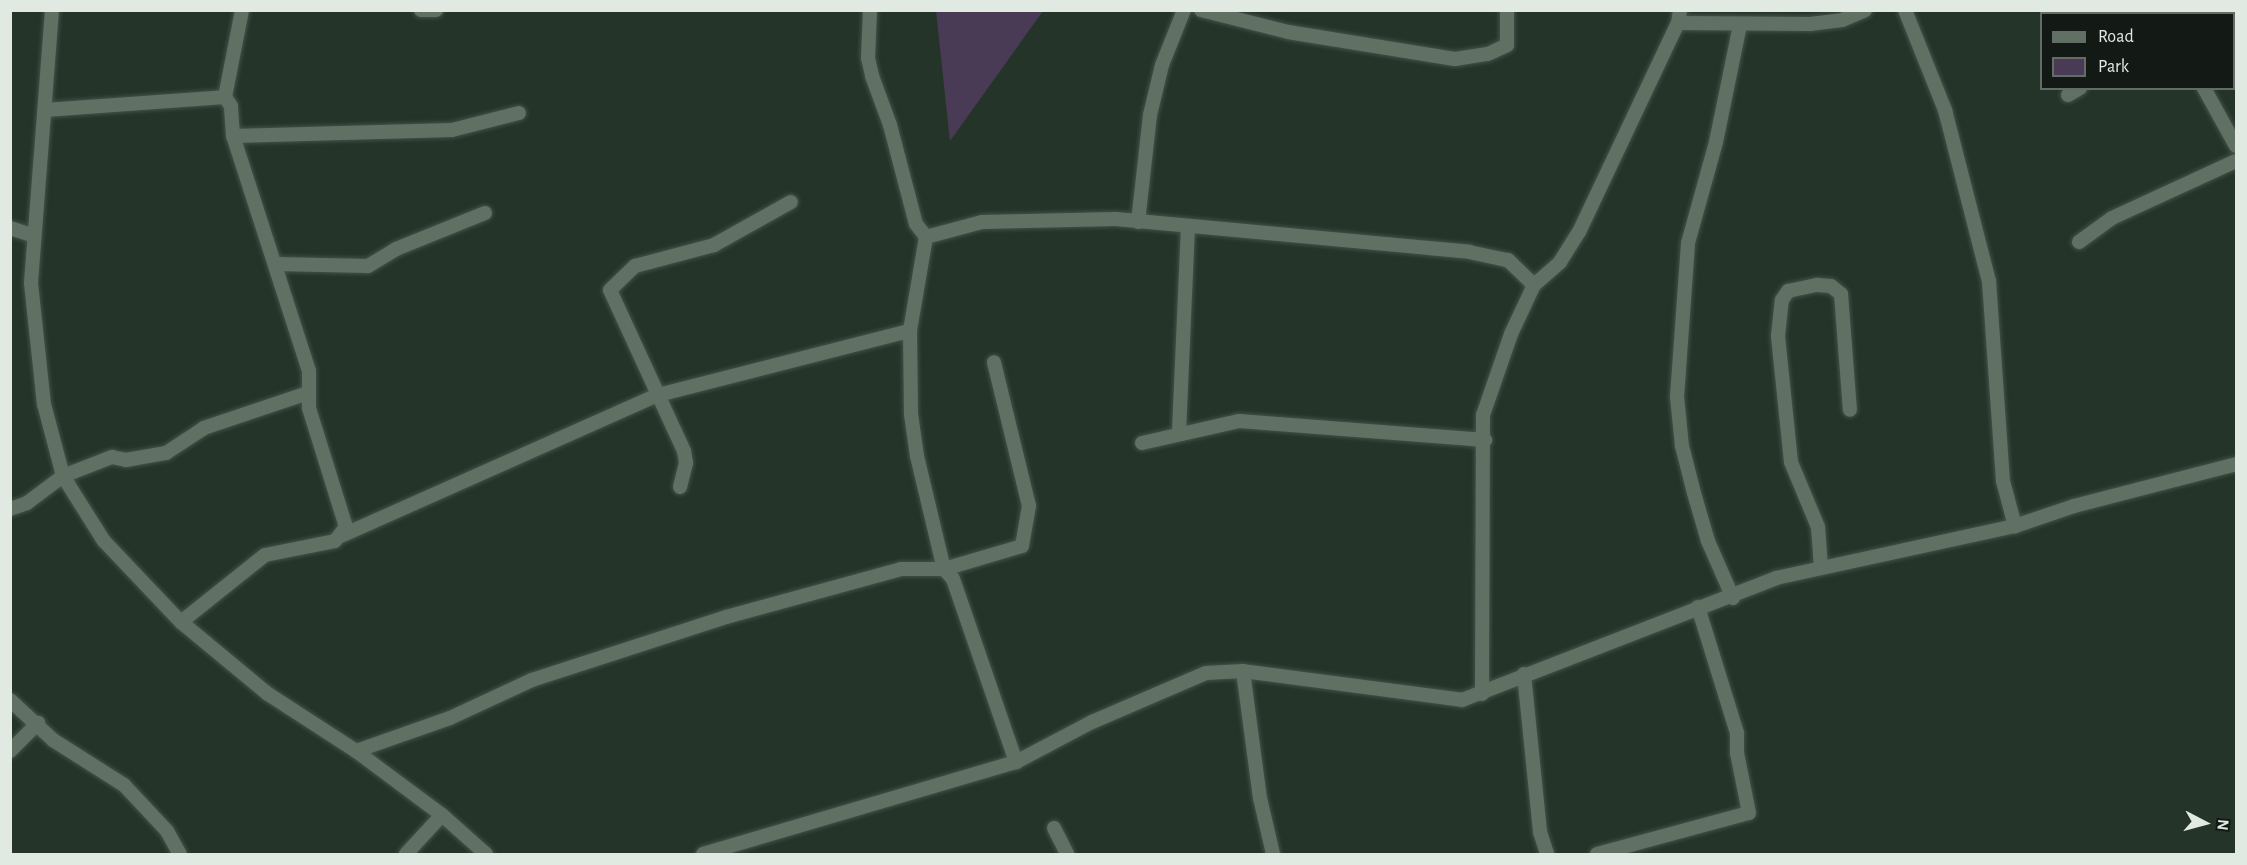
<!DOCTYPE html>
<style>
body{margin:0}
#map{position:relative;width:2247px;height:865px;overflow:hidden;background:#243429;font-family:"Alegreya Sans",sans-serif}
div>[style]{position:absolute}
.green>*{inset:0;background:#493b55}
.roads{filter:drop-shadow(0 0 2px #445148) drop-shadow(0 0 2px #445148)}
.street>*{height:14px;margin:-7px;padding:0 7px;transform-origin:7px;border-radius:7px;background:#607164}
span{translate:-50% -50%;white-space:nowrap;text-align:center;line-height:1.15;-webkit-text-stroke:4.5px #131915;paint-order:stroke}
.frame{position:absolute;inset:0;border:12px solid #e0e9e2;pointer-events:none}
.legend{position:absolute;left:2040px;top:12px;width:195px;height:78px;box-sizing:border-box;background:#131915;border:2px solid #656c67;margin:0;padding:8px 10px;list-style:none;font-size:18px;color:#e0e9e2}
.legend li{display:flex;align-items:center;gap:12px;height:30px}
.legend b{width:30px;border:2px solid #656c67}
.north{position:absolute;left:2175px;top:793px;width:60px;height:60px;-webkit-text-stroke:4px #131915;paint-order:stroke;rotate:96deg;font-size:16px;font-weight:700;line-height:24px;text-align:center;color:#e0e9e2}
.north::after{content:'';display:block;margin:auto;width:21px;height:27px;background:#e0e9e2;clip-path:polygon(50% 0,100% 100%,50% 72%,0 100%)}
</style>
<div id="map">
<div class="green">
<div style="clip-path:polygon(936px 11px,1043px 11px,950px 141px)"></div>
</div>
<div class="roads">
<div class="street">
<div style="left:52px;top:10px;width:274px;rotate:94.4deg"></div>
<div style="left:31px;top:283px;width:122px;rotate:83.9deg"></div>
<div style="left:44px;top:404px;width:74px;rotate:75.2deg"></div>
<div style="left:63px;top:476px;width:77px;rotate:57.8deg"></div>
<div style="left:104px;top:541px;width:112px;rotate:46.5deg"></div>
<div style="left:181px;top:622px;width:113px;rotate:39.6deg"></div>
<div style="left:268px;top:694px;width:105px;rotate:32.9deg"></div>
<div style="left:356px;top:751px;width:107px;rotate:36.7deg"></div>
<div style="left:442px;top:815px;width:59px;rotate:41.6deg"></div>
<div style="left:421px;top:10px;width:15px"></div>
<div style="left:870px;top:10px;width:48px;rotate:92.4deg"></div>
<div style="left:868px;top:58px;width:18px;rotate:77deg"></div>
<div style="left:872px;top:76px;width:52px;rotate:69.8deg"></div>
<div style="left:890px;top:125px;width:102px;rotate:75.3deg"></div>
<div style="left:916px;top:224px;width:16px;rotate:52deg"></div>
<div style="left:926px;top:237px;width:58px;rotate:-15deg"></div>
<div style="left:982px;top:222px;width:134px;rotate:-1.3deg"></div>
<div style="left:1116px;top:219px;width:355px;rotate:5.3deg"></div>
<div style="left:1469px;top:252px;width:40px;rotate:12deg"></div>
<div style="left:1508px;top:260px;width:36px;rotate:44deg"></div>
<div style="left:1201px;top:10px;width:90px;rotate:14.2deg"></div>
<div style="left:1288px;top:32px;width:169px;rotate:9.2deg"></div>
<div style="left:1455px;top:59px;width:33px;rotate:-9deg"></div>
<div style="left:1488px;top:54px;width:21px;rotate:-25deg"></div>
<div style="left:1507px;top:45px;width:35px;rotate:-90deg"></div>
<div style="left:1905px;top:10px;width:108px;rotate:68.2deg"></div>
<div style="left:1945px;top:110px;width:177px;rotate:75.6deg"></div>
<div style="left:1989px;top:281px;width:200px;rotate:86deg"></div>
<div style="left:2003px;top:481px;width:47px;rotate:75.1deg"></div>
<div style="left:2158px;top:10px;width:4px;rotate:76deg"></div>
<div style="left:1678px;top:23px;width:132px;rotate:0.4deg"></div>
<div style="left:1810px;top:24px;width:32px;rotate:-7deg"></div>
<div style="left:1842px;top:20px;width:25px;rotate:-23deg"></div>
<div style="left:2204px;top:88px;width:66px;rotate:61.1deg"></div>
<div style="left:2068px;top:95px;width:14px;rotate:-30deg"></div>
<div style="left:45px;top:110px;width:180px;rotate:-4.1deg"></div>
<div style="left:233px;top:136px;width:219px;rotate:-1.6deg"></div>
<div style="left:452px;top:130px;width:69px;rotate:-14.2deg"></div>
<div style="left:1138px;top:222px;width:108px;rotate:-83.6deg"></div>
<div style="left:1150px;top:115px;width:51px;rotate:-76.5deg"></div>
<div style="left:1162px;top:65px;width:59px;rotate:-68.2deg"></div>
<div style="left:10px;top:228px;width:23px;rotate:18deg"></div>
<div style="left:926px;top:237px;width:95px;rotate:99.7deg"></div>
<div style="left:910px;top:331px;width:83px;rotate:89.3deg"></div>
<div style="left:911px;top:414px;width:42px;rotate:81.9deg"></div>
<div style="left:917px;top:456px;width:116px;rotate:76.6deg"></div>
<div style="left:944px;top:569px;width:13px;rotate:48deg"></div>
<div style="left:953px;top:579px;width:194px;rotate:71deg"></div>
<div style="left:2079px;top:242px;width:41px;rotate:-36deg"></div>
<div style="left:2112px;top:218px;width:136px;rotate:-24.7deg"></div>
<div style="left:276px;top:264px;width:92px;rotate:1.2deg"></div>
<div style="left:368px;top:266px;width:33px;rotate:-31deg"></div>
<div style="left:396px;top:249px;width:96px;rotate:-22deg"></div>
<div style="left:1179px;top:432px;width:206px;rotate:-87.5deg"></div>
<div style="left:1142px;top:443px;width:99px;rotate:-12.8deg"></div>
<div style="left:1239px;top:421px;width:247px;rotate:4.4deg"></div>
<div style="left:680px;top:487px;width:25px;rotate:-76deg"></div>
<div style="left:686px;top:463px;width:12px;rotate:-99deg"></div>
<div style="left:684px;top:451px;width:177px;rotate:-114.7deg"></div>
<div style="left:610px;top:290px;width:35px;rotate:-44deg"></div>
<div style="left:635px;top:266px;width:82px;rotate:-14.9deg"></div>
<div style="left:714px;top:245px;width:88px;rotate:-29.2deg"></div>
<div style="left:10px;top:509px;width:18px;rotate:-19deg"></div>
<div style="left:27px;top:503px;width:45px;rotate:-36.9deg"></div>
<div style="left:63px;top:476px;width:53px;rotate:-21.2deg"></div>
<div style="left:112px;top:457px;width:14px;rotate:12deg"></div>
<div style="left:126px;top:460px;width:41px;rotate:-9.9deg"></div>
<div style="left:166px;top:453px;width:45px;rotate:-33.3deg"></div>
<div style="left:204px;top:428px;width:110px;rotate:-18.6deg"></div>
<div style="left:343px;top:535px;width:345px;rotate:-24deg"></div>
<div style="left:658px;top:395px;width:260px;rotate:-14.3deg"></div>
<div style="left:1821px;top:567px;width:40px;rotate:-94.3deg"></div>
<div style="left:1818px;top:527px;width:70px;rotate:-112.6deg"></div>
<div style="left:1791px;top:462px;width:127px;rotate:-95.9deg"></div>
<div style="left:1778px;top:336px;width:36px;rotate:-84deg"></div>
<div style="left:1782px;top:300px;width:11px;rotate:-56deg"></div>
<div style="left:1788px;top:291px;width:30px;rotate:-12deg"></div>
<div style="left:1817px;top:285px;width:14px;rotate:4deg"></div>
<div style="left:1831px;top:286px;width:13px;rotate:39deg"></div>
<div style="left:1841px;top:294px;width:116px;rotate:85.6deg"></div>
<div style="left:1733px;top:598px;width:62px;rotate:-113.7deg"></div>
<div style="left:1708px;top:541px;width:50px;rotate:-106.3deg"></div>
<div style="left:1694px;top:493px;width:49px;rotate:-104.3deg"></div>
<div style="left:1682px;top:446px;width:49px;rotate:-95.8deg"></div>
<div style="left:1677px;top:397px;width:154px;rotate:-85.9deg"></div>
<div style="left:1688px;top:243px;width:105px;rotate:-74.5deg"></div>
<div style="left:1716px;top:142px;width:119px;rotate:-78.4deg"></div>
<div style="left:181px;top:622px;width:107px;rotate:-38.6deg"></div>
<div style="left:265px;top:555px;width:71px;rotate:-11.3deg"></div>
<div style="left:335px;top:541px;width:18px;rotate:-52deg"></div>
<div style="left:346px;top:527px;width:125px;rotate:-107.3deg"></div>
<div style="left:309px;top:408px;width:37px;rotate:-90deg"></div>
<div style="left:309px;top:371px;width:247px;rotate:-107.9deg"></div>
<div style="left:233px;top:136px;width:30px;rotate:-94deg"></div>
<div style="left:231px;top:106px;width:11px;rotate:-124deg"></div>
<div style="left:225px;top:97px;width:89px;rotate:-78.9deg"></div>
<div style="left:1243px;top:671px;width:128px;rotate:82.4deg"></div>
<div style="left:1260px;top:798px;width:57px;rotate:76.9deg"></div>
<div style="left:1524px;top:674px;width:159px;rotate:84.2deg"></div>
<div style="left:1540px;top:832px;width:23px;rotate:72deg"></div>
<div style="left:1482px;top:694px;width:279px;rotate:-89.8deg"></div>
<div style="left:1483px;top:415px;width:86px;rotate:-70.9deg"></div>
<div style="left:1511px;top:334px;width:54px;rotate:-64.9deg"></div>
<div style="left:1534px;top:285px;width:35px;rotate:-41deg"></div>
<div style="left:1560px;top:262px;width:36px;rotate:-58deg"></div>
<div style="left:1579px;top:232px;width:231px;rotate:-64.7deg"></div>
<div style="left:1678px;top:23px;width:13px;rotate:-81deg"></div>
<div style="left:10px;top:700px;width:59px;rotate:42.9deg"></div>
<div style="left:53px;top:740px;width:84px;rotate:32.4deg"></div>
<div style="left:124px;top:785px;width:63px;rotate:46.9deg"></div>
<div style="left:167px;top:831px;width:26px;rotate:61deg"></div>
<div style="left:10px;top:751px;width:40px;rotate:-45deg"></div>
<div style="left:356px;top:751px;width:100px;rotate:-19.3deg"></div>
<div style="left:450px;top:718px;width:90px;rotate:-24.9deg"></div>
<div style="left:532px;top:680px;width:204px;rotate:-18deg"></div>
<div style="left:726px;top:617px;width:181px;rotate:-15.3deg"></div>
<div style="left:901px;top:569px;width:43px"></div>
<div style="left:944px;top:569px;width:81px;rotate:-16.4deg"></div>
<div style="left:1022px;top:546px;width:41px;rotate:-80.1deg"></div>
<div style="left:1029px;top:506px;width:148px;rotate:-103.7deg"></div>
<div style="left:1054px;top:828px;width:29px;rotate:63deg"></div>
<div style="left:406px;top:854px;width:53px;rotate:-47.3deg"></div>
<div style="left:703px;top:854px;width:326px;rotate:-16.4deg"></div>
<div style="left:1016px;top:762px;width:86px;rotate:-27.8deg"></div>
<div style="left:1092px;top:722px;width:124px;rotate:-23.3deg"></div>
<div style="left:1206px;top:673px;width:37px;rotate:-3deg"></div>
<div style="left:1243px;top:671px;width:221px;rotate:7.5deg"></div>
<div style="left:1462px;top:700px;width:337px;rotate:-21.2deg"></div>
<div style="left:1776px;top:578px;width:245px;rotate:-12.3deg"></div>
<div style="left:2015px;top:526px;width:62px;rotate:-18.7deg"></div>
<div style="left:2074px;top:506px;width:167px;rotate:-14.5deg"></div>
<div style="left:1597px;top:854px;width:157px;rotate:-15.1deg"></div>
<div style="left:1749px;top:813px;width:61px;rotate:-101.3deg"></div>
<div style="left:1737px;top:753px;width:20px;rotate:-90deg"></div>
<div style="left:1737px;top:733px;width:132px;rotate:-107.2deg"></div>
</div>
</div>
<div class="frame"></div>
<ul class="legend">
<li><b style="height:8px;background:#607164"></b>Road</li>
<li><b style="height:16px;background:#493b55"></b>Park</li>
</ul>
<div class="north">N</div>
</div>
